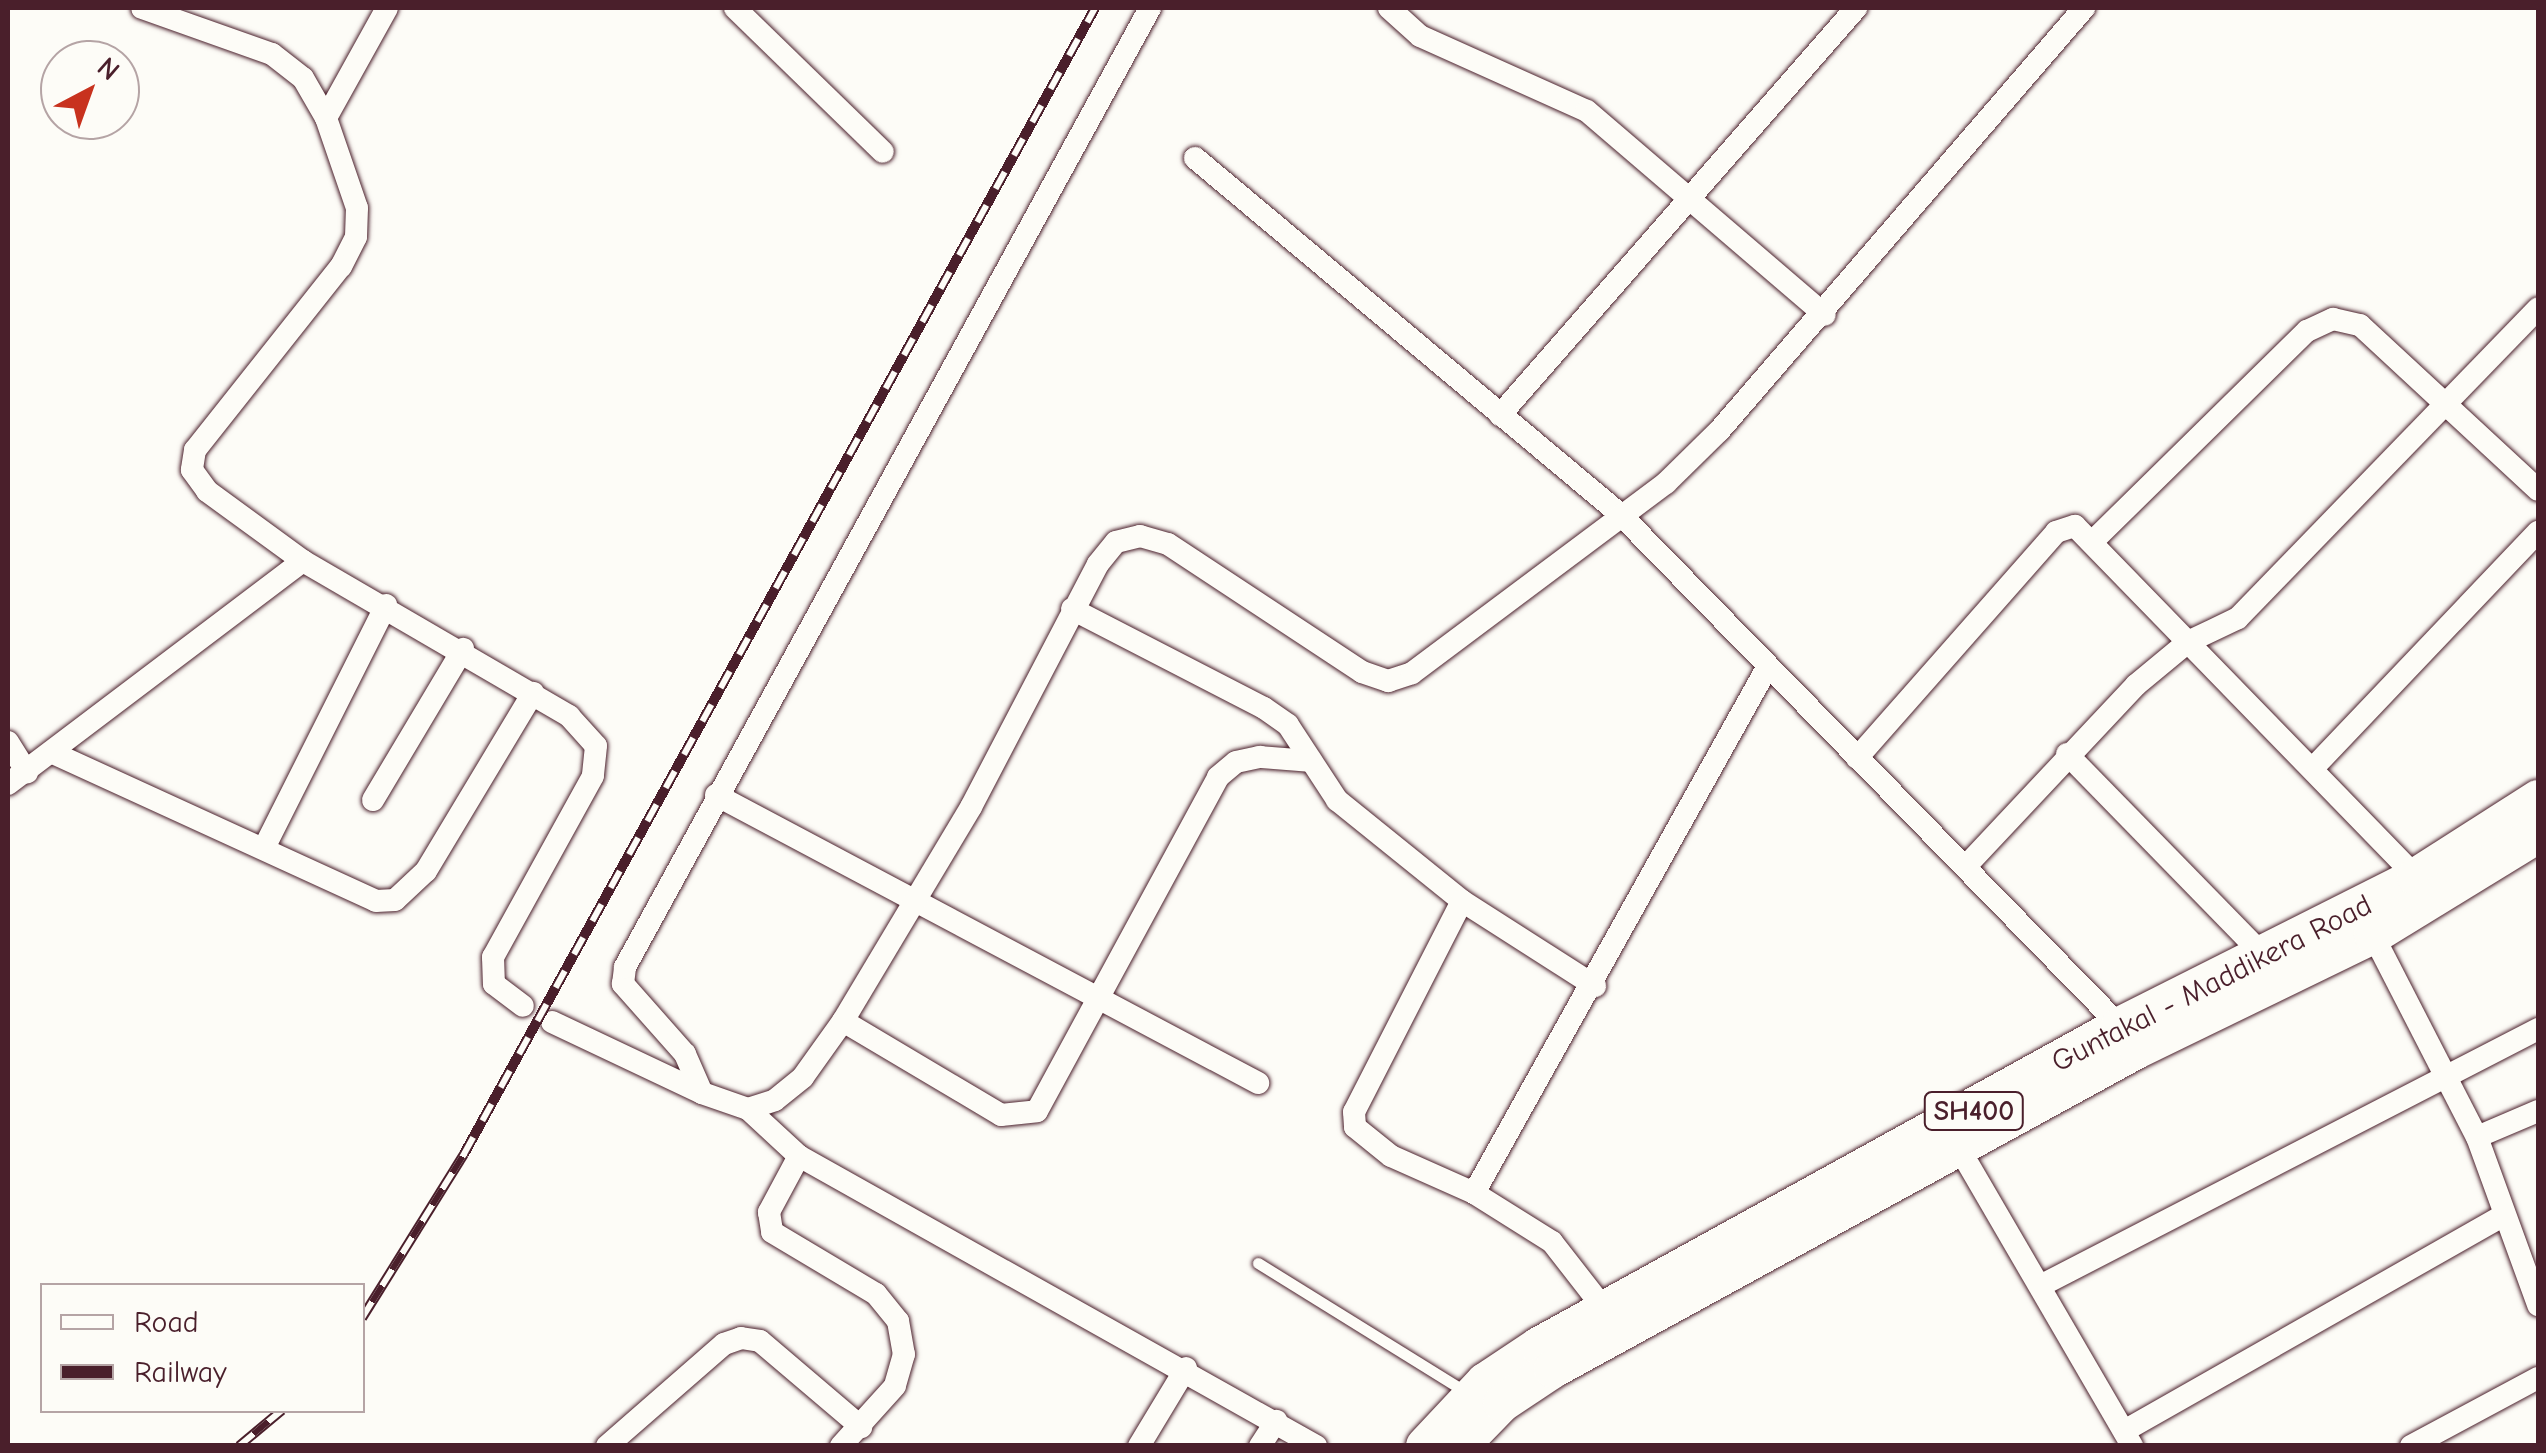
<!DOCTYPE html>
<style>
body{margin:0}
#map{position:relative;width:2546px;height:1453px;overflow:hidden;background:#fdfcf7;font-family:"Comic Neue",sans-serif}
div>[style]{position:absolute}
.roads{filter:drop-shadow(0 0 2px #4a1f2b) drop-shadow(0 0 2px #4a1f2b)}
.service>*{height:11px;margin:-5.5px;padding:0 5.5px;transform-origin:5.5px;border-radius:5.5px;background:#fdfcf7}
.minor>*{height:22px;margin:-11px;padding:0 11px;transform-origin:11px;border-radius:11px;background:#fdfcf7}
.primary>*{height:38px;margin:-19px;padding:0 19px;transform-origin:19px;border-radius:19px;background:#fdfcf7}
.rail>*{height:10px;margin-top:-5px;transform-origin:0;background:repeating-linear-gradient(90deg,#fdfcf7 0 19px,#4a1f2b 0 38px);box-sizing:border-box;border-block:2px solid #4a1f2b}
span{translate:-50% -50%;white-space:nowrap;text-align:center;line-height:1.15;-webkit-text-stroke:8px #fdfcf7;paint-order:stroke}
.shield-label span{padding:2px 8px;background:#fdfcf7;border:2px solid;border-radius:8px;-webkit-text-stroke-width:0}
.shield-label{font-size:28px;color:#4a1f2b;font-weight:700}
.street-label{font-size:30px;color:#4a1f2b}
.frame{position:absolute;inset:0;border:10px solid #4a1f2b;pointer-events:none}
.legend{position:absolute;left:40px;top:1283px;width:325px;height:130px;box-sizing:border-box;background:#fdfcf7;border:2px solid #b5a4a5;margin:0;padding:12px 18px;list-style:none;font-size:30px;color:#4a1f2b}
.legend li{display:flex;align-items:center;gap:20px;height:50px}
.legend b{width:50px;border:2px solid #b5a4a5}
.north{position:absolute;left:40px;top:40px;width:100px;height:100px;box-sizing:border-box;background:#fdfcf7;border:2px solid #b5a4a5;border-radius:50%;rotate:41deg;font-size:28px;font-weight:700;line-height:40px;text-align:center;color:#4a1f2b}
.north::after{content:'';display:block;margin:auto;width:35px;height:45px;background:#c8321e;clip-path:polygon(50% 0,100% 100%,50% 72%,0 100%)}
</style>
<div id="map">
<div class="roads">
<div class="service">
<div style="left:1258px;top:1263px;width:247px;rotate:31.8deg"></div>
</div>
<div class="minor">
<div style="left:142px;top:8px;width:138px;rotate:19.5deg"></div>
<div style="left:272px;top:54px;width:39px;rotate:38deg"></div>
<div style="left:303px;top:78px;width:46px;rotate:60.1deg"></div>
<div style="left:326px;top:118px;width:95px;rotate:71deg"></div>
<div style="left:357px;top:208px;width:29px;rotate:92deg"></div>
<div style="left:356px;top:237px;width:33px;rotate:117deg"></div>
<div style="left:341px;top:266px;width:235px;rotate:128.4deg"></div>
<div style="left:195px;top:450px;width:20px;rotate:99deg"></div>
<div style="left:192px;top:470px;width:26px;rotate:54deg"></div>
<div style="left:207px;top:491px;width:119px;rotate:36.1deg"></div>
<div style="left:303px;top:561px;width:308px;rotate:30.2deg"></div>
<div style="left:569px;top:716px;width:40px;rotate:48deg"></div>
<div style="left:596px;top:746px;width:30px;rotate:96deg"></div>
<div style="left:593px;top:776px;width:207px;rotate:118.9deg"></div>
<div style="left:493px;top:957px;width:27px;rotate:88deg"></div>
<div style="left:494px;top:984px;width:36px;rotate:37deg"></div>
<div style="left:735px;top:8px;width:206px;rotate:44.2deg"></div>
<div style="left:1389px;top:8px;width:42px;rotate:42.1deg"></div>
<div style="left:1420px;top:36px;width:183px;rotate:24.2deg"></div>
<div style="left:1587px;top:111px;width:313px;rotate:40.6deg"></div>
<div style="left:326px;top:118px;width:126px;rotate:-61deg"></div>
<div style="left:1195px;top:158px;width:556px;rotate:39.96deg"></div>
<div style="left:1621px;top:515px;width:714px;rotate:45.68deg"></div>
<div style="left:1500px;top:415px;width:541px;rotate:-48.82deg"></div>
<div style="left:2093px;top:541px;width:300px;rotate:-44.5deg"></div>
<div style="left:2307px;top:331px;width:29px;rotate:-25deg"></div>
<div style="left:2333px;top:319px;width:28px;rotate:13deg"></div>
<div style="left:2360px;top:325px;width:243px;rotate:42.8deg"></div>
<div style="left:1072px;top:609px;width:216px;rotate:27.3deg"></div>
<div style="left:1264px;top:708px;width:29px;rotate:35deg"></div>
<div style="left:1288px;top:725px;width:90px;rotate:56.8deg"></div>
<div style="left:1337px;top:800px;width:161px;rotate:38.9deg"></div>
<div style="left:1462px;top:901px;width:158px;rotate:32.6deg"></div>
<div style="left:8px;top:742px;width:36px;rotate:58deg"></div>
<div style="left:53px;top:753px;width:355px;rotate:24.6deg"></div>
<div style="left:376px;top:901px;width:19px;rotate:-3deg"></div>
<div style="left:395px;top:900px;width:42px;rotate:-43.1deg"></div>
<div style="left:426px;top:871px;width:208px;rotate:-59deg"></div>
<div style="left:2067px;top:754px;width:279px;rotate:45.7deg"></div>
<div style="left:1857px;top:758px;width:301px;rotate:-48.6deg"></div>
<div style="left:2056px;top:532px;width:20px;rotate:-18deg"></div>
<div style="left:2075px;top:526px;width:489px;rotate:45.8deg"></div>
<div style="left:2314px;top:767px;width:325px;rotate:-46.4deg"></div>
<div style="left:8px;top:784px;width:370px;rotate:-37.1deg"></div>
<div style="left:716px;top:795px;width:614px;rotate:27.98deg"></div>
<div style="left:373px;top:800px;width:176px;rotate:-59.2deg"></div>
<div style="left:264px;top:848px;width:272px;rotate:-63.3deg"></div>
<div style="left:1967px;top:865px;width:247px;rotate:-46.8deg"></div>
<div style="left:2136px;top:685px;width:67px;rotate:-39.6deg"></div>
<div style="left:2188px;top:642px;width:55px;rotate:-25.6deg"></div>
<div style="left:2238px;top:618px;width:431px;rotate:-45.9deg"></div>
<div style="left:1462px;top:901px;width:237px;rotate:117.1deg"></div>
<div style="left:1354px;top:1112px;width:15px;rotate:86deg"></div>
<div style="left:1355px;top:1127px;width:46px;rotate:38.9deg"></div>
<div style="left:1391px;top:1156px;width:91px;rotate:24deg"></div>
<div style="left:1474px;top:1193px;width:92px;rotate:32.1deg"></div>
<div style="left:1552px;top:1242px;width:86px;rotate:52.1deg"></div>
<div style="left:2373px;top:935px;width:227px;rotate:62.8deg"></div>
<div style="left:2477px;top:1137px;width:179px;rotate:70deg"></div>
<div style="left:843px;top:1021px;width:184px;rotate:30.7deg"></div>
<div style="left:1001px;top:1115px;width:36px;rotate:-6deg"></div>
<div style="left:1037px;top:1111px;width:380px;rotate:-61.5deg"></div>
<div style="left:1218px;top:777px;width:23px;rotate:-40deg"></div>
<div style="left:1236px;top:762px;width:25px;rotate:-12deg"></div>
<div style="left:1260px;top:757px;width:51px;rotate:4.5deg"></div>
<div style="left:552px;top:1022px;width:166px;rotate:25.3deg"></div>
<div style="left:702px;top:1093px;width:49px;rotate:19.2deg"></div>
<div style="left:748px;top:1109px;width:28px;rotate:-18deg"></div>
<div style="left:775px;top:1100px;width:36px;rotate:-39deg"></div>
<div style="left:803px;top:1077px;width:69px;rotate:-54.5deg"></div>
<div style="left:843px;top:1021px;width:249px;rotate:-59.1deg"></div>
<div style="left:971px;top:807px;width:274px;rotate:-62.4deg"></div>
<div style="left:1098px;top:564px;width:28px;rotate:-51deg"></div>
<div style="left:1116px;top:542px;width:25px;rotate:-14deg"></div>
<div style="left:1140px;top:536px;width:29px;rotate:16deg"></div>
<div style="left:1168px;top:544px;width:232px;rotate:33.4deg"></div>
<div style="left:1362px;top:672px;width:28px;rotate:19deg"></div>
<div style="left:1388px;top:681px;width:25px;rotate:-18deg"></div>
<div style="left:1412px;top:673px;width:317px;rotate:-36.8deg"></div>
<div style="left:1666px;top:483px;width:74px;rotate:-44.5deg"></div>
<div style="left:1719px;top:431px;width:559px;rotate:-49.21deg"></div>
<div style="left:702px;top:1093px;width:43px;rotate:-113.6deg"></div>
<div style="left:685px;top:1054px;width:94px;rotate:-131.5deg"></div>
<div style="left:623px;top:984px;width:17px;rotate:-83deg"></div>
<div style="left:625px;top:967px;width:1093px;rotate:-61.3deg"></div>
<div style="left:748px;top:1109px;width:69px;rotate:42.7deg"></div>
<div style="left:799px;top:1156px;width:593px;rotate:29.29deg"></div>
<div style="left:2477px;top:1137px;width:66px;rotate:-23.1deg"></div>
<div style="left:1953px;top:1138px;width:356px;rotate:59.8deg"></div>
<div style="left:799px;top:1156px;width:64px;rotate:118.2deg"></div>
<div style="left:769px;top:1212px;width:20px;rotate:81deg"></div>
<div style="left:772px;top:1232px;width:121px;rotate:30.8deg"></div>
<div style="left:876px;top:1294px;width:35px;rotate:51deg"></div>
<div style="left:898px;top:1321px;width:34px;rotate:80deg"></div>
<div style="left:904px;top:1354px;width:33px;rotate:106deg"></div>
<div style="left:895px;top:1386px;width:81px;rotate:132deg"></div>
<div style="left:1474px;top:1193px;width:603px;rotate:-60.84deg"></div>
<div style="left:2040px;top:1286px;width:560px;rotate:-27.3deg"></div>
<div style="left:2124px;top:1431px;width:437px;rotate:-29.6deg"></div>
<div style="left:607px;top:1446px;width:155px;rotate:-41.1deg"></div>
<div style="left:724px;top:1344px;width:18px;rotate:-19deg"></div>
<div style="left:741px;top:1338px;width:19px;rotate:9deg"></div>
<div style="left:760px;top:1341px;width:133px;rotate:40.4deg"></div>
<div style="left:1139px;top:1446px;width:91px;rotate:-58.9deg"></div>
<div style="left:1260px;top:1446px;width:30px;rotate:-57deg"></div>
<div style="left:2411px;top:1446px;width:144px;rotate:-28.2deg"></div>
</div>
<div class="primary">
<div style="left:1425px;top:1446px;width:88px;rotate:-46.8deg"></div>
<div style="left:1485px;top:1382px;width:65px;rotate:-33.7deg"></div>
<div style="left:1539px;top:1346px;width:663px;rotate:-28.84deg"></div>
<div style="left:2120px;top:1026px;width:331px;rotate:-26.7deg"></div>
<div style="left:2416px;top:877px;width:145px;rotate:-32.6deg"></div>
<div style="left:1460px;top:1446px;width:60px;rotate:-45.7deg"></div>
<div style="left:1502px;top:1403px;width:61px;rotate:-33.7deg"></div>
<div style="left:1553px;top:1369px;width:667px;rotate:-28.68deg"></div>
<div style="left:2138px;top:1049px;width:261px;rotate:-25.9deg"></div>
<div style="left:2373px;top:935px;width:193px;rotate:-31.5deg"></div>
</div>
</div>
<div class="rail">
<div style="left:362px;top:1318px;width:193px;rotate:-58.1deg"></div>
<div style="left:464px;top:1154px;width:1308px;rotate:-61.16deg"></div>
<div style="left:239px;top:1446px;width:56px;rotate:-39.9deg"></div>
</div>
<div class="shield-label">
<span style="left:1974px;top:1111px">SH400</span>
</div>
<div class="street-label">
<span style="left:2212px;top:984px;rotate:-27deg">Guntakal - Maddikera Road</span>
</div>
<div class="frame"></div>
<ul class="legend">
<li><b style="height:12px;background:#fdfcf7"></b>Road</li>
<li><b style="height:12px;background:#4a1f2b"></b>Railway</li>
</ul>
<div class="north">N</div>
</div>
